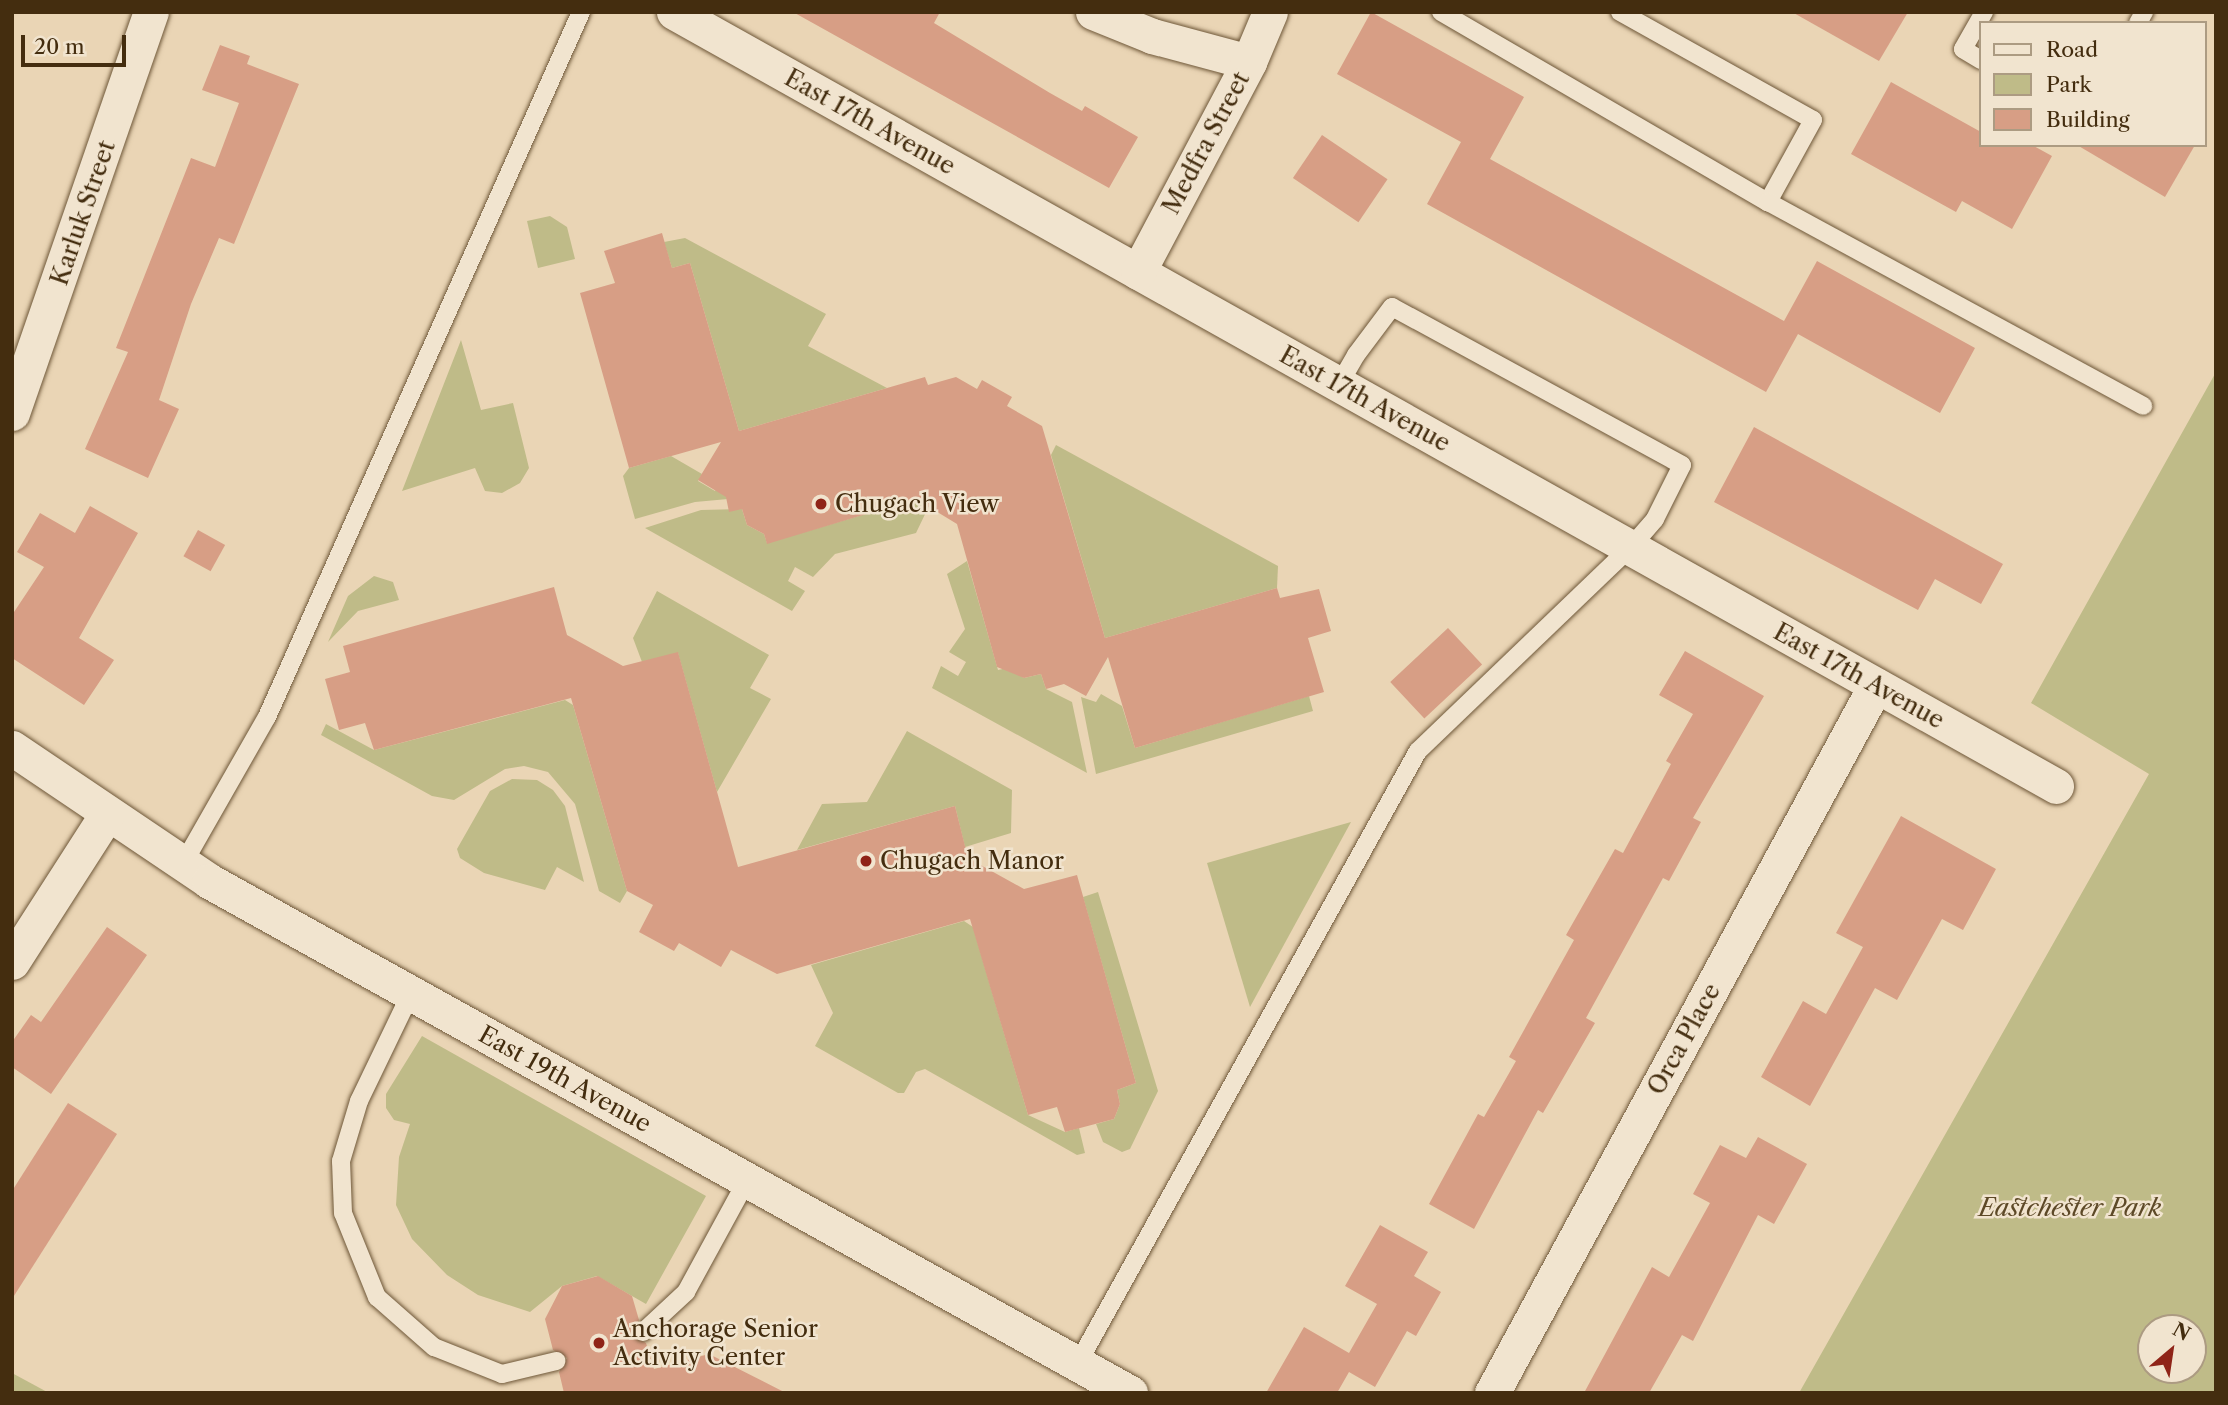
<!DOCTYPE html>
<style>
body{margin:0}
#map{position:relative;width:2228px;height:1405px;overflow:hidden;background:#ead5b5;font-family:"Libre Caslon Text",serif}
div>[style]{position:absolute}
.green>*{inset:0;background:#bfbb88}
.building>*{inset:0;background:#d79e85;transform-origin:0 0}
.roads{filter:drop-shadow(0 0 2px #6e5738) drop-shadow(0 0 2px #6e5738)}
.service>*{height:18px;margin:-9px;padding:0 9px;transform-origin:9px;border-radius:9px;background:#f1e4cf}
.minor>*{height:35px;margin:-17.5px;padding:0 17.5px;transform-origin:17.5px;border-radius:17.5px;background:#f1e4cf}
.dots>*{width:19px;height:19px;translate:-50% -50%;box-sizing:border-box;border:4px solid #f1e4cf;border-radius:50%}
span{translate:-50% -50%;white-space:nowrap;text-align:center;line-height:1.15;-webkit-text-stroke:5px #f1e4cf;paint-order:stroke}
.street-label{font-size:24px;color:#442d0f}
.poi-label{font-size:24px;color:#442d0f}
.left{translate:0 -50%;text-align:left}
.park-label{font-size:24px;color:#5d4927;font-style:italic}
.frame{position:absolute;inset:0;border:14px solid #442d0f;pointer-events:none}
.legend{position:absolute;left:1979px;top:21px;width:228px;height:126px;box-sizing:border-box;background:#f1e4cf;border:2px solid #ac9b82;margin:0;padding:9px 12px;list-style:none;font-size:21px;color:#442d0f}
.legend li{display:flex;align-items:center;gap:14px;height:35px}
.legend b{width:35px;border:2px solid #ac9b82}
.north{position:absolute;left:2137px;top:1314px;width:70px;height:70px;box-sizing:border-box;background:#f1e4cf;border:2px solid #ac9b82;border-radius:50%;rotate:29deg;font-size:19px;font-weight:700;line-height:28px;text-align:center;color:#442d0f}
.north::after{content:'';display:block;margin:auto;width:24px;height:32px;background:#8f2418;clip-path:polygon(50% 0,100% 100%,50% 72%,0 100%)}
.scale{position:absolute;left:21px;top:35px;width:105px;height:32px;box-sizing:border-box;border:4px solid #442d0f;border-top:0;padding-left:9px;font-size:21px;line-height:24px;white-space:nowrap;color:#442d0f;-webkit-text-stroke:5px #f1e4cf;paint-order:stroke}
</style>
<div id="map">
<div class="green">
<div style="clip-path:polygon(550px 216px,567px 227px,575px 259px,538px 268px,527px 221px)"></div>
<div style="clip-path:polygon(685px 238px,826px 314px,808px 346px,887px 388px,739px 431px,690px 263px,672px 268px,664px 242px)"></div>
<div style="clip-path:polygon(461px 340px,481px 410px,513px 403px,529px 468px,520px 483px,502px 493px,485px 491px,475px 468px,402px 491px)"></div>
<div style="clip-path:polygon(evenodd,2216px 372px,2216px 1393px,1799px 1393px,2149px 774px,2031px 703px,2216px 372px,2151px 1328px,2193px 1328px,2193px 1370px,2151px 1370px,2151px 1328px)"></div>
<div style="clip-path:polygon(1056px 445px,1278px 566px,1277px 588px,1105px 638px,1051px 455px)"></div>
<div style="clip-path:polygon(671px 456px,702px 474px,698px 481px,715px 491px,720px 483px,739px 498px,695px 502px,635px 519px,623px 476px,629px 468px)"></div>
<div style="clip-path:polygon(927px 496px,929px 506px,916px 533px,835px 554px,813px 577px,795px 567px,788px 581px,805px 591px,792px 611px,645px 528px,701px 510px,742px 509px,747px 525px,764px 534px,767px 543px)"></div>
<div style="clip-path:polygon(967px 561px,998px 670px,1007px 668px,1024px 678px,1041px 674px,1046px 689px,1072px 702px,1087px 773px,932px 688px,941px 666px,958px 676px,966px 662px,949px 652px,965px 629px,947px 574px)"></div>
<div style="clip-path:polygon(374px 576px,393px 582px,399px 600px,358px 611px,328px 642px,348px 596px)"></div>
<div style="clip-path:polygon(657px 591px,769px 655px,750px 688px,771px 699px,717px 792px,678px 653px,642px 662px,633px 638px)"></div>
<div style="clip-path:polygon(1101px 694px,1122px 706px,1135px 748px,1309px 696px,1313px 711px,1096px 774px,1081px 697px,1096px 702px)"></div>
<div style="clip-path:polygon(565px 700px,573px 705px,627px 891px,620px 903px,599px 891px,575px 804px,548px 772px,524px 766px,505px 769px,454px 800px,432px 796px,321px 735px,326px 724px,374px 750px)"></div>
<div style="clip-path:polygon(907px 731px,1012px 790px,1011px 833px,965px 847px,955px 806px,797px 850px,822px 804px,867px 802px)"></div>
<div style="clip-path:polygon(512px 779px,537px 780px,553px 790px,565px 806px,584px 882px,557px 867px,545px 890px,484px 873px,460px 858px,457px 849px,490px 791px)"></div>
<div style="clip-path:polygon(1351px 822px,1250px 1007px,1207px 863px)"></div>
<div style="clip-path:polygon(1098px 892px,1158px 1091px,1130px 1149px,1122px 1152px,1103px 1142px,1096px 1124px,1114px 1119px,1120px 1104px,1117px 1090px,1136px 1083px,1083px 897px)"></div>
<div style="clip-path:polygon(964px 921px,973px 927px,1028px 1115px,1065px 1132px,1079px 1128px,1085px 1153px,1077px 1155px,925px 1069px,916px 1072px,904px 1093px,898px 1093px,815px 1046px,833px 1013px,811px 965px)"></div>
<div style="clip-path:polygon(422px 1036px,706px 1196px,646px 1304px,597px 1276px,562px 1286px,530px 1312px,478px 1295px,447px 1275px,412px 1239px,396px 1205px,399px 1157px,410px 1124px,394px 1120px,386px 1108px,386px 1094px)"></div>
<div style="clip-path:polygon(12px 1373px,49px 1393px,12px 1393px)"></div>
</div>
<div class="building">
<div style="clip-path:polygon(793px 12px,940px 12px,934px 23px,1050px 93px,1082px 111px,1085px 106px,1138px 137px,1109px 188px)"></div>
<div style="clip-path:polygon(1371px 12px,1524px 97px,1490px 159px,1784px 321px,1817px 261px,1975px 348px,1940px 413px,1798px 334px,1766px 392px,1427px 204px,1461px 142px,1337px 74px)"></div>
<div style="clip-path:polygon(1792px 12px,1908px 12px,1879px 61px)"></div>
<div style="clip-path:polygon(220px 45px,250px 56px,247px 64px,299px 84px,234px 244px,219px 238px,191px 304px,159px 400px,179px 409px,148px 478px,85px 449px,128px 352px,116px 348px,191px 158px,215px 167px,239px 103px,202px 90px)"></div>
<div style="clip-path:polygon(1891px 82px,1981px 132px,1981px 145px,2032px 145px,2052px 156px,2012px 229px,1962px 201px,1956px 212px,1851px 154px)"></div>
<div style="left:1322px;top:135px;width:79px;height:52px;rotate:34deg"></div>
<div style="clip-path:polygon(2077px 145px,2195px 145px,2165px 197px)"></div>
<div style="clip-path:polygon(662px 233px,672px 268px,690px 263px,739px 431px,925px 377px,928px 385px,956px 377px,977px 389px,982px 380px,1012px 397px,1007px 406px,1042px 426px,1105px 638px,1277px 588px,1280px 598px,1319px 589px,1331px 631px,1308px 638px,1324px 692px,1135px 748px,1108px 657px,1086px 696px,1064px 684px,1046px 689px,1041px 674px,1024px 678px,997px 667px,957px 524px,916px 499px,767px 544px,764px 534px,747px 525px,742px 509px,729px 512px,726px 497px,698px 480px,721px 442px,629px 468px,580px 293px,615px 283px,604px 251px)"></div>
<div style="clip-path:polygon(1754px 427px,2003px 564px,1981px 604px,1935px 579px,1918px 610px,1714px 502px)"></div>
<div style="clip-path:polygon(90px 506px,138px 533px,79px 638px,114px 660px,84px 705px,12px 658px,12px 615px,44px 567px,17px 552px,40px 513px,75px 533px)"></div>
<div style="left:198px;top:530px;width:31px;height:30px;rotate:29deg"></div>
<div style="clip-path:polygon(554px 587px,567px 635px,623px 666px,678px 652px,738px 867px,955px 806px,968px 858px,1024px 889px,1077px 875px,1136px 1083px,1117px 1090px,1120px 1104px,1114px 1119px,1065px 1132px,1057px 1107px,1028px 1115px,970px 919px,777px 974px,731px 950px,721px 967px,679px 943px,674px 951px,639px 932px,653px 905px,627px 891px,571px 698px,374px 750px,365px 723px,339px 730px,325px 679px,350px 672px,343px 646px)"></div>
<div style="left:1448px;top:628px;width:50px;height:79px;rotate:47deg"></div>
<div style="clip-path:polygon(1685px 651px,1764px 696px,1693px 818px,1701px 822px,1669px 881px,1663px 878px,1586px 1018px,1595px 1023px,1543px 1113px,1538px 1110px,1474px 1229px,1429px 1204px,1478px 1114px,1484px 1117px,1516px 1061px,1509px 1057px,1574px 940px,1566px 935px,1615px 849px,1623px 853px,1671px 764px,1666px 761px,1693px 714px,1659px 695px)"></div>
<div style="clip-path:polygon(1901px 816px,1996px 869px,1963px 930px,1942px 919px,1897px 1000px,1875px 988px,1810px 1106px,1761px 1077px,1803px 1001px,1826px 1014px,1863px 947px,1836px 933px)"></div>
<div style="clip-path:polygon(107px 927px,147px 955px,51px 1094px,12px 1067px,12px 1042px,31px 1015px,41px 1022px)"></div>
<div style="clip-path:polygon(68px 1103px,117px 1134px,12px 1299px,12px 1191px)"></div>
<div style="clip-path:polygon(1758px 1137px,1807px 1164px,1774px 1224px,1758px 1215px,1693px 1341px,1682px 1335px,1649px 1393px,1584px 1393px,1652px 1267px,1669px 1277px,1710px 1203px,1693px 1194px,1720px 1145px,1746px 1158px)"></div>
<div style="clip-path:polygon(1380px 1225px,1428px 1252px,1414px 1276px,1441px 1292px,1416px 1336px,1407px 1331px,1375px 1387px,1349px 1372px,1337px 1393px,1266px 1393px,1304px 1327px,1349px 1353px,1377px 1304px,1345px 1286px)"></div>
<div style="clip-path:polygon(598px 1276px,632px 1296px,639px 1320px,632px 1335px,646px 1343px,654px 1369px,709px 1354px,786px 1393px,564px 1393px,559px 1372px,567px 1358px,553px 1350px,545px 1319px,562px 1286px)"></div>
</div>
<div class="roads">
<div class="service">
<div style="left:1441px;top:12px;width:378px;rotate:30.2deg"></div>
<div style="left:1620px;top:12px;width:221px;rotate:29.2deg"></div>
<div style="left:1813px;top:120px;width:94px;rotate:118.8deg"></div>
<div style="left:1768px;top:202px;width:427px;rotate:28.5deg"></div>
<div style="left:2138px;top:23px;width:13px;rotate:-61deg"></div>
<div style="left:1981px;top:60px;width:21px;rotate:-149deg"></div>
<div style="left:1963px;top:49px;width:43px;rotate:-60.4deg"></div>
<div style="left:183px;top:864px;width:169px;rotate:-60.3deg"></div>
<div style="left:267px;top:717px;width:772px;rotate:-65.99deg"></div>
<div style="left:411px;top:993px;width:120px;rotate:115.7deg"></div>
<div style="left:359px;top:1101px;width:63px;rotate:106.7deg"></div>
<div style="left:341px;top:1161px;width:52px;rotate:87.8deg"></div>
<div style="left:343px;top:1213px;width:91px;rotate:68deg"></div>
<div style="left:377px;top:1297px;width:76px;rotate:41.3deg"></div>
<div style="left:434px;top:1347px;width:73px;rotate:21.7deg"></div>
<div style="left:502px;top:1374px;width:56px;rotate:-13.5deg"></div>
<div style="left:643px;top:1332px;width:59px;rotate:-42.9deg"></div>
<div style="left:686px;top:1292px;width:128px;rotate:-61.4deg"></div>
<div style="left:1078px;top:1363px;width:700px;rotate:-60.95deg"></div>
<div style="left:1418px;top:751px;width:294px;rotate:-43.8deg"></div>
<div style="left:1630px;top:548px;width:38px;rotate:-49deg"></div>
<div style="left:1655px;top:519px;width:60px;rotate:-63.4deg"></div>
<div style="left:1682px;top:465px;width:330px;rotate:-151.4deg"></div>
<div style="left:1392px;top:307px;width:60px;rotate:126.9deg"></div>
<div style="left:1356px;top:355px;width:34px;rotate:120deg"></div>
</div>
<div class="minor">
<div style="left:674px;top:12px;width:1584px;rotate:29.25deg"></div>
<div style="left:1093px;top:12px;width:64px;rotate:22.1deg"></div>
<div style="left:1152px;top:36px;width:100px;rotate:15deg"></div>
<div style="left:1138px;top:272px;width:238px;rotate:-62.1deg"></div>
<div style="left:1249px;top:62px;width:54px;rotate:-67.2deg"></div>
<div style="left:12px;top:413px;width:424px;rotate:-70.9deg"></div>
<div style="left:12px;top:748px;width:238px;rotate:34deg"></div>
<div style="left:209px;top:881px;width:1054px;rotate:29.07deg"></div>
<div style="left:12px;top:962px;width:176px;rotate:-57.3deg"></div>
<div style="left:1492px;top:1393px;width:805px;rotate:-61.53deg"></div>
</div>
</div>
<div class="dots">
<div style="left:821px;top:504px;background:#8f2418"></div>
<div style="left:866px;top:861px;background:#8f2418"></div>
<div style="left:599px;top:1343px;background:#8f2418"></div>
</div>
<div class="street-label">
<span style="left:870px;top:122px;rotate:29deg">East 17th Avenue</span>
<span style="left:1206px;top:143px;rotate:-62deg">Medfra Street</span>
<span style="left:83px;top:213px;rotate:-71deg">Karluk Street</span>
<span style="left:1365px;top:399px;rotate:29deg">East 17th Avenue</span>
<span style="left:1859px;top:676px;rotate:29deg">East 17th Avenue</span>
<span style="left:1684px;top:1039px;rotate:-61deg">Orca Place</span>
<span style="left:565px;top:1079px;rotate:29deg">East 19th Avenue</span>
</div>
<div class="poi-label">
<span class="left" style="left:835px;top:504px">Chugach View</span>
<span class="left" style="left:880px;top:861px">Chugach Manor</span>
<span class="left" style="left:613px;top:1343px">Anchorage Senior<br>Activity Center</span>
</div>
<div class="park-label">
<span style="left:2070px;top:1208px">Eastchester Park</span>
</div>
<div class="frame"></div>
<ul class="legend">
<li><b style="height:9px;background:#f1e4cf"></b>Road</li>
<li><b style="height:19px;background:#bfbb88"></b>Park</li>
<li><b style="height:19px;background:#d79e85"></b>Building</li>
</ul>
<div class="north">N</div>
<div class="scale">20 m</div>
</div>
